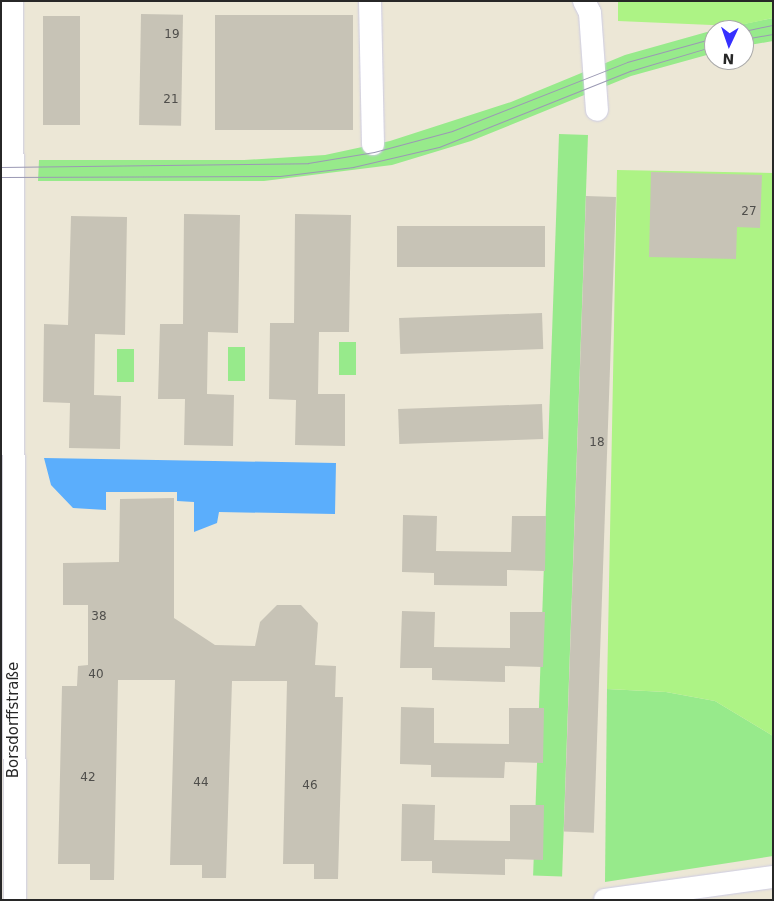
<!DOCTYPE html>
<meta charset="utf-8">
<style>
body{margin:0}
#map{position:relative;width:774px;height:901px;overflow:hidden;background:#ece7d6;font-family:"DejaVu Sans",sans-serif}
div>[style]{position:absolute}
.green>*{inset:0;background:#97ea8b;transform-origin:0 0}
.pitch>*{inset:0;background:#adf385}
.water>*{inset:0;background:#5baefc}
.building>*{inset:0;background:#c7c3b6;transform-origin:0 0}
.roads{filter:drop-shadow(0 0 1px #cccbe3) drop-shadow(0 0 1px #cccbe3)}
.minor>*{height:22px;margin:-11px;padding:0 11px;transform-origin:11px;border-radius:11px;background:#fff}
.tram>*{height:1px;margin:-0.5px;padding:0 0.5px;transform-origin:0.5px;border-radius:0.5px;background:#9b99b4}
span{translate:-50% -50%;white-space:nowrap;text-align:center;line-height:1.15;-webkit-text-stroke:4px #fff;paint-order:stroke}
.number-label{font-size:12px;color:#4f4e4b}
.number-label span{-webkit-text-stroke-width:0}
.street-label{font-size:15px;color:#272727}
.frame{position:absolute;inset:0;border:2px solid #272727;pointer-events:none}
.north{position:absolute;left:704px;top:20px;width:50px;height:50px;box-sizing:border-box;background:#fff;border:1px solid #a9a9a9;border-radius:50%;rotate:183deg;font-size:14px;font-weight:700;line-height:20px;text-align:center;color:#272727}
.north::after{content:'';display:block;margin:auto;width:18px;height:22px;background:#3630ff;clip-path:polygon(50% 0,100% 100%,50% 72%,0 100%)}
</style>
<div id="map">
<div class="green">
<div style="clip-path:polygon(773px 18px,773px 41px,744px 46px,744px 30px,715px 30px)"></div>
<div style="clip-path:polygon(714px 30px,714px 53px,631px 76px,471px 141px,392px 165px,264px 181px,38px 181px,39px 160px,244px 160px,325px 155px,390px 141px,511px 102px,625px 55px)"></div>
<div style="left:559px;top:134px;width:29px;height:742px;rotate:2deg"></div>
<div style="left:356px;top:342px;width:33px;height:17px;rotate:90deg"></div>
<div style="left:228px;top:347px;width:17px;height:34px"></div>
<div style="left:117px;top:349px;width:17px;height:33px"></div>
<div style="clip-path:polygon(607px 689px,666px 692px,715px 701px,773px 736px,773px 856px,605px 882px)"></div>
</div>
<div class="pitch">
<div style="clip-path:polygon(618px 1px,773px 1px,773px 18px,735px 26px,618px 21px)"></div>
<div style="clip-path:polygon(617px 170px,773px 173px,773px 736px,715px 701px,666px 692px,607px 689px)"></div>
</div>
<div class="water">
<div style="clip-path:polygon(44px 458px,336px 463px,335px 514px,219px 512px,217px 523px,194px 532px,194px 502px,177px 501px,177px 492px,106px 492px,106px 510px,73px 508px,51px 485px)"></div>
</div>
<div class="building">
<div style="left:141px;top:14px;width:42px;height:111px;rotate:1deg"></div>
<div style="left:215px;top:15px;width:138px;height:115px"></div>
<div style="left:43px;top:16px;width:37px;height:109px"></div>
<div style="clip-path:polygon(651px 172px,762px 175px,760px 228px,737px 227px,736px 259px,649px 257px)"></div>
<div style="left:586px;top:196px;width:30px;height:636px;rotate:2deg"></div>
<div style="clip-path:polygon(184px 214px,240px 215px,238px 333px,208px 332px,207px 394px,234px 395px,233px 446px,184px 445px,185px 399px,158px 399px,160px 324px,183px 324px)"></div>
<div style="clip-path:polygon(295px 214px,351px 215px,349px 332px,319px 332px,318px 394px,345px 394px,345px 446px,295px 445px,296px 400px,269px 399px,270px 323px,294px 323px)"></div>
<div style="clip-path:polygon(71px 216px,127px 217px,125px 335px,95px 334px,94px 395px,121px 396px,120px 449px,69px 448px,70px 403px,43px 402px,44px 324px,68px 325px)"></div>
<div style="left:397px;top:226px;width:148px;height:41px"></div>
<div style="left:542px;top:313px;width:36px;height:143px;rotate:88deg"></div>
<div style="left:542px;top:404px;width:35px;height:144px;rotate:88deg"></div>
<div style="clip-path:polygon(174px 498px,174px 618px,215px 645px,255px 646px,260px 622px,277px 605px,301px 605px,318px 623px,315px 665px,336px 666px,335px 697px,343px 697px,338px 879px,314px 879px,314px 864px,283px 864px,287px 681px,232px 681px,226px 878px,202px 878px,202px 865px,170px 865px,175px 680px,118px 680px,114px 880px,90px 880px,90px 864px,58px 864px,62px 686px,77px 686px,78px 666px,88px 665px,88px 605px,63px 605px,63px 563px,119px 562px,120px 499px)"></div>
<div style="clip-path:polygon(403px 515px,437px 516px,436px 551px,511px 552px,512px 516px,546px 516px,545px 571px,507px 570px,507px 586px,434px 585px,434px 573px,402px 572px)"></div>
<div style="clip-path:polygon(402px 611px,435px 612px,434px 647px,510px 648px,510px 612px,545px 612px,543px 667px,505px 666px,505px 682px,432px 680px,432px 668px,400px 668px)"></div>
<div style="clip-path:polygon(401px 707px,434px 708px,434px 743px,509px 744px,509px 708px,544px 708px,543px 763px,505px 762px,504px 778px,431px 777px,431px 765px,400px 764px)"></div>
<div style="clip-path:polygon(402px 804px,435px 805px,434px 840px,510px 841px,510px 805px,544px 805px,543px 860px,505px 859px,505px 875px,432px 873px,432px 861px,401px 861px)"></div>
</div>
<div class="roads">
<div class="minor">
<div style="left:12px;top:1px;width:899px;rotate:89.81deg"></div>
<div style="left:370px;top:1px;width:143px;rotate:88.8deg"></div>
<div style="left:584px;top:1px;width:13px;rotate:63deg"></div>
<div style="left:590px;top:13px;width:97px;rotate:85.9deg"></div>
<div style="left:605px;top:900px;width:170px;rotate:-7.8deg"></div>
</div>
</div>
<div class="tram">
<div style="left:744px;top:31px;width:30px;rotate:-12deg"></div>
<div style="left:744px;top:39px;width:29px;rotate:-10deg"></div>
<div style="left:1px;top:167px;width:307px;rotate:-0.7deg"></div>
<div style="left:308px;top:163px;width:67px;rotate:-9.5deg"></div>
<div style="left:374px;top:152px;width:81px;rotate:-15.1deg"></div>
<div style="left:452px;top:131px;width:188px;rotate:-21.5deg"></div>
<div style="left:627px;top:62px;width:90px;rotate:-15.4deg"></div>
<div style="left:1px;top:177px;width:279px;rotate:-0.2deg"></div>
<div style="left:280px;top:176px;width:74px;rotate:-7deg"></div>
<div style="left:353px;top:167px;width:88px;rotate:-13.1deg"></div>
<div style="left:439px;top:147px;width:206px;rotate:-21.7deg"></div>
<div style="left:630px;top:71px;width:88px;rotate:-16.6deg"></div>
</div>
<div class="number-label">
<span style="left:172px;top:35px">19</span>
<span style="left:171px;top:100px">21</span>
<span style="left:749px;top:212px">27</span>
<span style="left:597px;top:443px">18</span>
<span style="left:99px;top:617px">38</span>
<span style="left:96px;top:675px">40</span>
<span style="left:88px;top:778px">42</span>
<span style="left:201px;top:783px">44</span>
<span style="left:310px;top:786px">46</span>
</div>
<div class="street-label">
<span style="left:14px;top:720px;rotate:-90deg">Borsdorffstraße</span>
</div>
<div class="frame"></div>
<div class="north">N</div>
</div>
